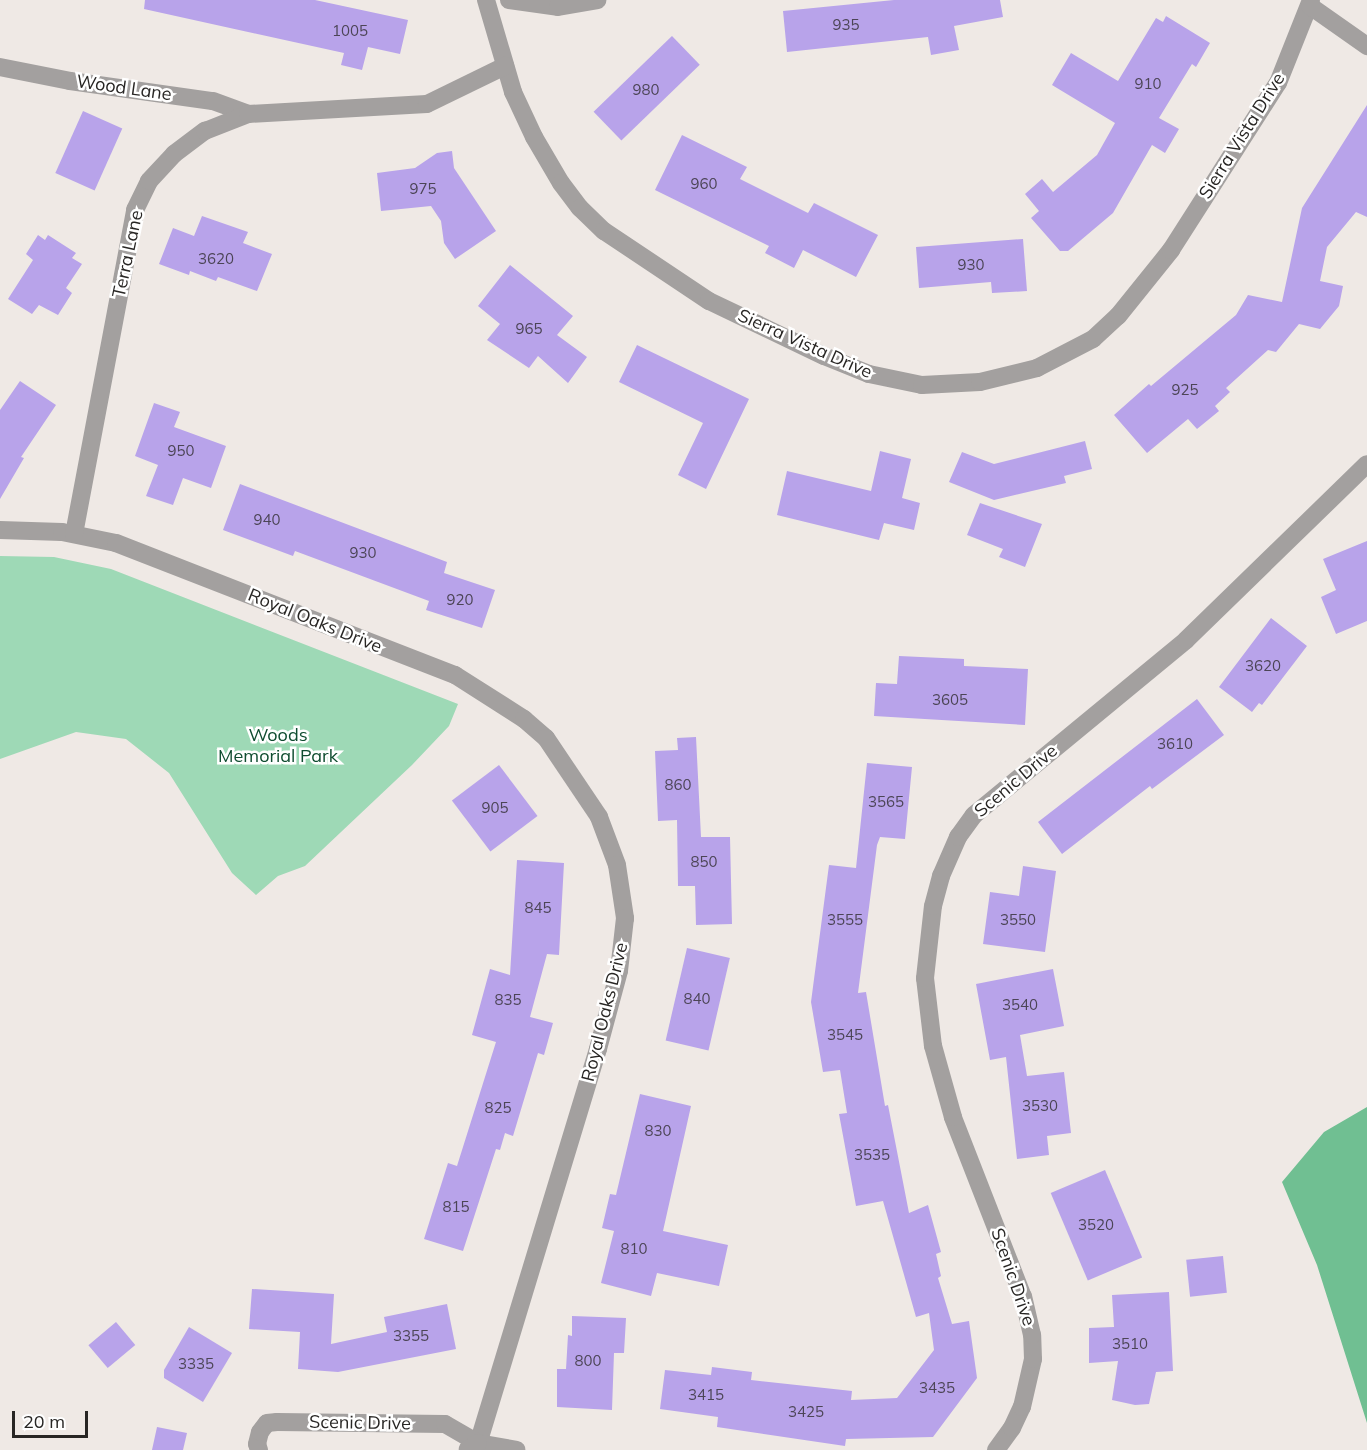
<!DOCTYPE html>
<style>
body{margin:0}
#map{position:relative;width:1367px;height:1450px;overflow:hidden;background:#efe9e5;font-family:Mulish,sans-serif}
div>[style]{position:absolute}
.green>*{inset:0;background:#9ed9b6}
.forest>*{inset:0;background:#70bf92}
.building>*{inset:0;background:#b8a3ea;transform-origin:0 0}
.minor>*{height:18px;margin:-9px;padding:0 9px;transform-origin:9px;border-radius:9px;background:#a3a09f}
span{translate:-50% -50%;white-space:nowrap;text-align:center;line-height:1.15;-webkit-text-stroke:5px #fff;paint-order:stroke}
.number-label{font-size:15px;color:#4c4556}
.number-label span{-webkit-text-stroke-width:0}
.street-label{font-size:18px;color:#282624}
.park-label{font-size:18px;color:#0e4c2f}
.scale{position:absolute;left:12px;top:1411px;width:76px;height:27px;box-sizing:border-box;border:3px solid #282624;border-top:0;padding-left:8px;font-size:18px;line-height:21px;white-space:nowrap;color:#282624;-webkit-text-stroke:4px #fff;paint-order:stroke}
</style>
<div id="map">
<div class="green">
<div style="clip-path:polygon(0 556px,54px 557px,111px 569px,458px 704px,449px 726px,412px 765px,305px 866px,278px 876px,256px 895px,232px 873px,169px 773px,126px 739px,76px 732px,0 759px)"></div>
</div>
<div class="forest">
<div style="clip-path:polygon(1367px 1107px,1367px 1423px,1317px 1265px,1282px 1182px,1324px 1132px)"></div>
</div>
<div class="building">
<div style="clip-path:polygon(145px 0,315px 0,408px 20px,400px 54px,368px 47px,362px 70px,341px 65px,344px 53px,144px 9px)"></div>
<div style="clip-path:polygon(894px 0,1000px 0,1003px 17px,954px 26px,959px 50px,931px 55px,928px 37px,787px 52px,783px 11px)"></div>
<div style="clip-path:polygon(1166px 16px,1210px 43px,1196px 67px,1192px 64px,1159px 118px,1179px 129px,1165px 153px,1152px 145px,1113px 213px,1068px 251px,1060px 251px,1031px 218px,1039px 211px,1025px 194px,1042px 179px,1053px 192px,1097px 155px,1115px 123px,1052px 85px,1071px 53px,1118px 81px,1156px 18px,1163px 22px)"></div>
<div style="left:672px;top:36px;width:40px;height:109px;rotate:46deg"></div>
<div style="clip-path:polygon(1367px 105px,1367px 217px,1356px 212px,1327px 247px,1320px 281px,1343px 286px,1339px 306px,1320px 329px,1299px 324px,1276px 352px,1268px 350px,1226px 388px,1230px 392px,1215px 406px,1219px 411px,1197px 429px,1188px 419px,1147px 453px,1114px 415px,1149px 384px,1151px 386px,1236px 315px,1248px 295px,1282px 302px,1302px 208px)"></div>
<div style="left:83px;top:111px;width:43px;height:68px;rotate:24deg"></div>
<div style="clip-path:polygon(682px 135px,747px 167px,740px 179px,808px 213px,814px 203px,878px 235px,856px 277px,803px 250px,794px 268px,765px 253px,769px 246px,655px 190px)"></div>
<div style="clip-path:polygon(452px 151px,454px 168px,496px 231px,455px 259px,444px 243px,441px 221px,431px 206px,381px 211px,377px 173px,415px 168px,437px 153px)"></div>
<div style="clip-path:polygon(202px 216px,248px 232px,243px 243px,272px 254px,257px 291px,218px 277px,216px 281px,190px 271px,189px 275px,159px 264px,173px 228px,194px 236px)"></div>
<div style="clip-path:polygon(38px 235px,45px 240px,48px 235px,76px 253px,72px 258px,82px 264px,66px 288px,72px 293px,58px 315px,39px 305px,32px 314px,8px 299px,33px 260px,26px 254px)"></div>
<div style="clip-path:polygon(1023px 239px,1027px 291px,992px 293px,991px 282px,919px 288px,916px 247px)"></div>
<div style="clip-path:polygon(510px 265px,573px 316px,557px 335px,587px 357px,568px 383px,538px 356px,529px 368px,487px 340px,500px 324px,478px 306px)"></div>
<div style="clip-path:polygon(637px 345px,749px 399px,706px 489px,678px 475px,703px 423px,619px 382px)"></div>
<div style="clip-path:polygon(20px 381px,56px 405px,21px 457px,24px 458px,0 499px,0 410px)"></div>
<div style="clip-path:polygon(154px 403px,180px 412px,174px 427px,226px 446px,211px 488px,183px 478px,173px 505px,146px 496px,158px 465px,135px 456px)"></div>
<div style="clip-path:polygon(1085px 441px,1092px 469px,1064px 476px,1066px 483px,994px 500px,949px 482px,962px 452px,994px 464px)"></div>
<div style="clip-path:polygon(880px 451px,911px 459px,902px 498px,920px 503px,914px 530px,884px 523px,879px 540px,777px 515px,787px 471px,871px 491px)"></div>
<div style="clip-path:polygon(240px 484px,447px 562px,444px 573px,495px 590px,482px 628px,426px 610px,429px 601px,295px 551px,293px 556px,223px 530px)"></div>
<div style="clip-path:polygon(980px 503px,1042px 524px,1025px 567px,999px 557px,1003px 549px,967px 535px)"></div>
<div style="clip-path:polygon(1367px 541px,1367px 621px,1336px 634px,1321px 597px,1336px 590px,1323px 559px)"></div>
<div style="clip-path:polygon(1271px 618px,1307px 646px,1262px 705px,1259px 703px,1252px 712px,1219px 687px)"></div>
<div style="clip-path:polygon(899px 656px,964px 659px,964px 666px,1028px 669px,1025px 725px,874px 716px,876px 683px,897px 684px)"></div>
<div style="clip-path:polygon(1197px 699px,1224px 735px,1152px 789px,1150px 786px,1062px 854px,1038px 822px)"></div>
<div style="clip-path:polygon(696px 737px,701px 837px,730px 837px,732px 924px,696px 925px,695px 886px,678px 886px,677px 820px,658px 821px,655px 751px,678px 750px,677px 738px)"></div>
<div style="clip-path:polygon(867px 763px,912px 767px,905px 839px,880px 837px,877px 845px,858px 993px,866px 992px,885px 1106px,888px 1105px,909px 1213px,928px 1205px,941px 1252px,936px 1254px,941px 1276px,938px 1278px,952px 1324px,969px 1321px,977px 1378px,933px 1437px,846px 1439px,845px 1446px,717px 1427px,718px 1417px,660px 1409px,665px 1370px,711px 1375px,712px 1367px,752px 1372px,751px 1380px,852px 1391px,851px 1400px,897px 1398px,934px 1350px,929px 1313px,916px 1317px,883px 1201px,856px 1206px,839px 1114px,847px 1113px,840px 1070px,823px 1072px,811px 1002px,829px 865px,856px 868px)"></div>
<div style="left:499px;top:765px;width:64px;height:59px;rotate:53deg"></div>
<div style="clip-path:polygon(517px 860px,564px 863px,559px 955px,547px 954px,530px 1017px,553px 1023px,544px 1055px,538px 1053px,513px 1136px,505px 1133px,500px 1150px,496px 1149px,463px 1251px,424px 1239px,448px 1163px,457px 1166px,496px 1042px,472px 1035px,490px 969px,510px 975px)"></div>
<div style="clip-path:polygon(1023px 866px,1056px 871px,1045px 952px,983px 944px,990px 892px,1019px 896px)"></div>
<div style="left:687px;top:948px;width:44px;height:95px;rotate:13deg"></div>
<div style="clip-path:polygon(1053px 969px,1064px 1026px,1020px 1035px,1027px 1076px,1064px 1072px,1071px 1133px,1047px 1136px,1049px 1155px,1017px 1159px,1006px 1057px,990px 1060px,976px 984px)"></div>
<div style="clip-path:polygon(640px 1094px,691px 1106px,663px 1231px,728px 1245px,719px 1286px,657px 1273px,651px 1296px,601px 1283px,614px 1231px,602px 1228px,610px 1194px,616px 1195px)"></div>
<div style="left:1105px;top:1170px;width:95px;height:59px;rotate:67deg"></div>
<div style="left:1223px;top:1256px;width:37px;height:37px;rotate:84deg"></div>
<div style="clip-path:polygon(252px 1289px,334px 1294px,331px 1344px,387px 1332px,384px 1317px,447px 1304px,456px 1349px,338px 1372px,298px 1369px,300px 1332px,249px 1329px)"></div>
<div style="clip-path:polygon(1169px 1292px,1173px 1371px,1156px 1372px,1149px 1404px,1135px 1405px,1112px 1400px,1118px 1361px,1089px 1363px,1089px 1328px,1114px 1327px,1112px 1295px)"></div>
<div style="clip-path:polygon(572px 1316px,626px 1318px,624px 1353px,614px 1353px,612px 1410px,557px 1407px,557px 1369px,566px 1369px,568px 1335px,572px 1336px)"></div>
<div style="left:116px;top:1322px;width:30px;height:36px;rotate:50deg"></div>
<div style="clip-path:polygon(189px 1327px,232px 1353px,203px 1402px,164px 1378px,164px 1370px)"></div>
<div style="clip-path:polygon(157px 1427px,187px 1433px,183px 1450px,152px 1450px)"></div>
</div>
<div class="minor">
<div style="left:486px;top:0;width:96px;rotate:73.6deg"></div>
<div style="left:513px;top:92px;width:50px;rotate:65deg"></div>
<div style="left:534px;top:137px;width:53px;rotate:59.6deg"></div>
<div style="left:561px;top:183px;width:31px;rotate:53deg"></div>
<div style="left:580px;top:208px;width:33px;rotate:44deg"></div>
<div style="left:604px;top:231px;width:126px;rotate:33.7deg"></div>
<div style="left:709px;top:301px;width:127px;rotate:25.6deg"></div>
<div style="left:824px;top:356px;width:48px;rotate:21.8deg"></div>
<div style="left:869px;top:374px;width:54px;rotate:11.7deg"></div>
<div style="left:922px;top:385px;width:58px;rotate:-3deg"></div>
<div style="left:980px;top:382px;width:59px;rotate:-13.8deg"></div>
<div style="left:1037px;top:368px;width:63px;rotate:-27.4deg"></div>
<div style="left:1093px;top:339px;width:34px;rotate:-43deg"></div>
<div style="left:1118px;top:316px;width:85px;rotate:-51.2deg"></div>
<div style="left:1171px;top:250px;width:198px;rotate:-57.4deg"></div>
<div style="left:1278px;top:83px;width:89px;rotate:-68.3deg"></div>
<div style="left:509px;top:0;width:49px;rotate:8.1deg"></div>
<div style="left:558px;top:7px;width:40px;rotate:-10deg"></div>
<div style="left:1310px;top:6px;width:70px;rotate:35.1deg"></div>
<div style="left:0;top:67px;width:71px;rotate:11.3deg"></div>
<div style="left:70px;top:81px;width:144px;rotate:8deg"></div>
<div style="left:213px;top:101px;width:37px;rotate:20deg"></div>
<div style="left:0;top:530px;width:62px;rotate:1.8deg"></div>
<div style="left:62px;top:532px;width:55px;rotate:11.5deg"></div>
<div style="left:116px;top:543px;width:364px;rotate:21.3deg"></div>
<div style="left:455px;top:675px;width:82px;rotate:32.5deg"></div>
<div style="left:524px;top:719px;width:29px;rotate:41deg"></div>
<div style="left:546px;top:738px;width:95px;rotate:56.1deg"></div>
<div style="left:599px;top:817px;width:51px;rotate:69.4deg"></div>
<div style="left:617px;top:865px;width:54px;rotate:81.4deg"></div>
<div style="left:625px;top:918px;width:53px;rotate:96.5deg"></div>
<div style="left:619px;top:971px;width:81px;rotate:105.1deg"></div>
<div style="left:598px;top:1049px;width:419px;rotate:106.9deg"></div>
<div style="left:74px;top:534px;width:330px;rotate:-79.3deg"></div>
<div style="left:135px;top:210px;width:32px;rotate:-64deg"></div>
<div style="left:149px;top:181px;width:37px;rotate:-47deg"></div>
<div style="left:174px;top:154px;width:39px;rotate:-37deg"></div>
<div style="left:205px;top:131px;width:46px;rotate:-21.6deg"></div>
<div style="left:248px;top:114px;width:179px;rotate:-3.2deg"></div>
<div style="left:427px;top:104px;width:87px;rotate:-26deg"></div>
<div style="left:478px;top:1443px;width:39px;rotate:10deg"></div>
<div style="left:259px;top:1450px;width:6px;rotate:-108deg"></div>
<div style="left:257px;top:1444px;width:12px;rotate:-76deg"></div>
<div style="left:260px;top:1432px;width:11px;rotate:-52deg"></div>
<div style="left:267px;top:1423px;width:10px;rotate:-6deg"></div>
<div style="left:277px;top:1422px;width:168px;rotate:0.7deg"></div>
<div style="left:445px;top:1424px;width:38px;rotate:30deg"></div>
<div style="left:478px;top:1443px;width:12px;rotate:149deg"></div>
<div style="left:996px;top:1450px;width:27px;rotate:-54deg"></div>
<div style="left:1012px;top:1428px;width:23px;rotate:-65deg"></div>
<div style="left:1022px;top:1407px;width:49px;rotate:-77.1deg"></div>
<div style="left:1033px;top:1359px;width:24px;rotate:-92deg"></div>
<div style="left:1032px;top:1335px;width:39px;rotate:-103deg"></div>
<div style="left:1023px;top:1297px;width:193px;rotate:-111.3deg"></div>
<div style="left:953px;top:1117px;width:74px;rotate:-105.7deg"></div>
<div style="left:933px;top:1046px;width:68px;rotate:-96.7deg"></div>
<div style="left:925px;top:978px;width:72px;rotate:-83.7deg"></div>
<div style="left:933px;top:906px;width:31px;rotate:-75deg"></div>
<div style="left:941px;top:876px;width:43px;rotate:-66.4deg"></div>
<div style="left:958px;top:837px;width:27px;rotate:-54deg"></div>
<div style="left:974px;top:815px;width:275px;rotate:-39.5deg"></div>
<div style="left:1186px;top:640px;width:252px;rotate:-44.2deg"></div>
</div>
<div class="number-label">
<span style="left:846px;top:25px">935</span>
<span style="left:350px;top:31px">1005</span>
<span style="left:1148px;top:84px">910</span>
<span style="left:646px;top:90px">980</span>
<span style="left:704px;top:184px">960</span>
<span style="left:423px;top:189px">975</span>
<span style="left:216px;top:259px">3620</span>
<span style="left:971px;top:265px">930</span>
<span style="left:529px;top:329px">965</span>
<span style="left:1185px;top:390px">925</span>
<span style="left:181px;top:451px">950</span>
<span style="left:267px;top:520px">940</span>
<span style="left:363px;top:553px">930</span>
<span style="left:460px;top:600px">920</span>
<span style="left:1263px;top:666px">3620</span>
<span style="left:950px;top:700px">3605</span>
<span style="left:1175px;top:744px">3610</span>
<span style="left:678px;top:785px">860</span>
<span style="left:886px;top:802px">3565</span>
<span style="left:495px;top:808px">905</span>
<span style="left:704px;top:862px">850</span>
<span style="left:538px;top:908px">845</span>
<span style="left:845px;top:920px">3555</span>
<span style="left:1018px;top:920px">3550</span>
<span style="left:697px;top:999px">840</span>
<span style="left:508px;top:1000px">835</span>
<span style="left:1020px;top:1005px">3540</span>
<span style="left:845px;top:1035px">3545</span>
<span style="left:1040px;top:1106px">3530</span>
<span style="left:498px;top:1108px">825</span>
<span style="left:658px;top:1131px">830</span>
<span style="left:872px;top:1155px">3535</span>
<span style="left:456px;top:1207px">815</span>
<span style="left:1096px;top:1225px">3520</span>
<span style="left:634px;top:1249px">810</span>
<span style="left:411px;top:1336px">3355</span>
<span style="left:1130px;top:1344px">3510</span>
<span style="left:588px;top:1361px">800</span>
<span style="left:196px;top:1364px">3335</span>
<span style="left:937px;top:1388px">3435</span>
<span style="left:706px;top:1395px">3415</span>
<span style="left:806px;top:1412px">3425</span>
</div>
<div class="street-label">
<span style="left:124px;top:88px;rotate:8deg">Wood Lane</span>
<span style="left:1242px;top:136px;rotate:-58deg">Sierra Vista Drive</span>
<span style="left:128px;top:254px;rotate:-78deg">Terra Lane</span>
<span style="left:805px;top:344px;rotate:24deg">Sierra Vista Drive</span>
<span style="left:315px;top:621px;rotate:22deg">Royal Oaks Drive</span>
<span style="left:1016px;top:781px;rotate:-40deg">Scenic Drive</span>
<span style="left:605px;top:1012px;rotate:-76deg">Royal Oaks Drive</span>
<span style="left:1013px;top:1277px;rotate:71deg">Scenic Drive</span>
<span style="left:360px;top:1423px;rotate:1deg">Scenic Drive</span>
</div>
<div class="park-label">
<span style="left:278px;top:746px">Woods<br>Memorial Park</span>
</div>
<div class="scale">20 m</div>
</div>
